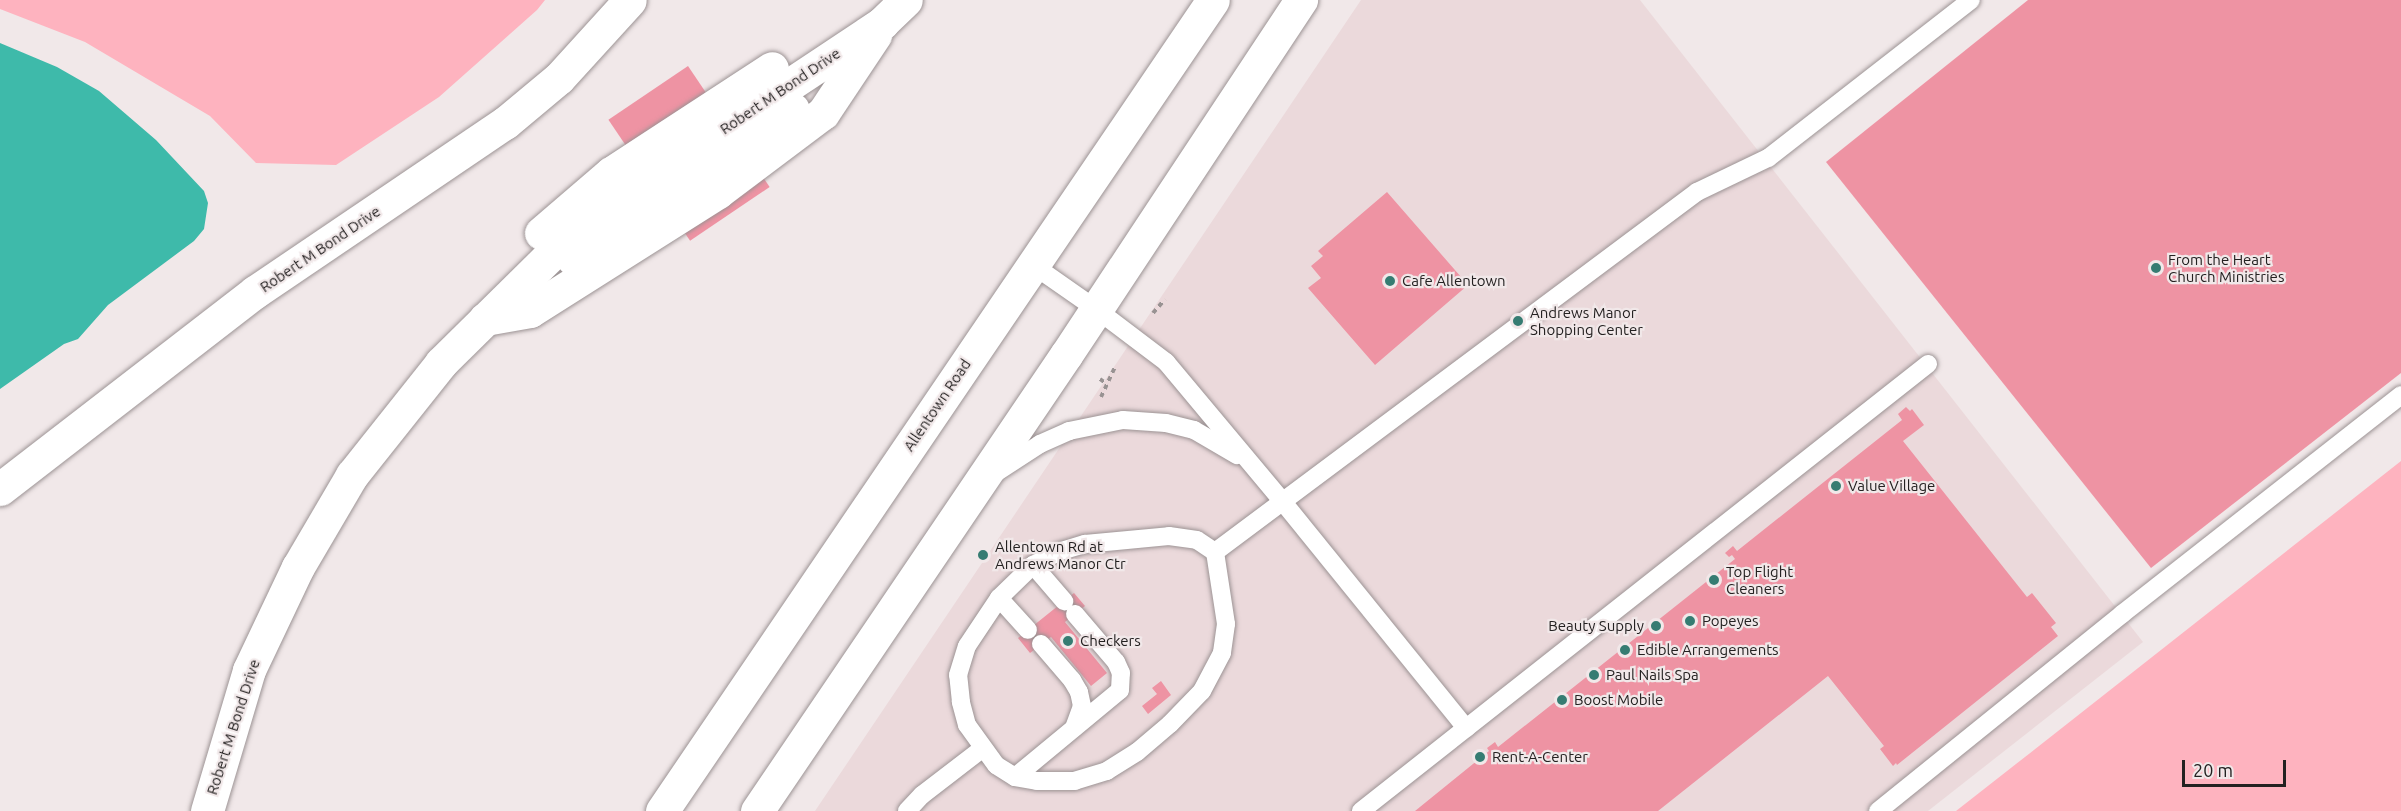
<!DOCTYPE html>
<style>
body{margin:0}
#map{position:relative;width:2401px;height:811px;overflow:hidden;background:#f1e8e9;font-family:Ubuntu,sans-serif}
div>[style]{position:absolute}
.built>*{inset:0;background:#ebd9db}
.green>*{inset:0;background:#feb3bf}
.water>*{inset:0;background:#3ebaaa}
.building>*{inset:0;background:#ee93a3;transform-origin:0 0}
.path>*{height:4px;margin-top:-2px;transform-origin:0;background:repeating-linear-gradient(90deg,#989292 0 4.5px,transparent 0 9px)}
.roads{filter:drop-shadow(0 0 2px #9c9394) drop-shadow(0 0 2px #9c9394)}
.lane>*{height:18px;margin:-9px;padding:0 9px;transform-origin:9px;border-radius:9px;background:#fff}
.secondary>*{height:33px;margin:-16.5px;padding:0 16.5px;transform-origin:16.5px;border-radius:16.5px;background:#fff}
.dots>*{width:16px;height:16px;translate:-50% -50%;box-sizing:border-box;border:3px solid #f1e8e9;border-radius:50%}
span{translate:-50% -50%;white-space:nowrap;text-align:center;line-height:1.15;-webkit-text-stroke:4.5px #f1e8e9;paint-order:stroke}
.street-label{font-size:15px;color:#242121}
.poi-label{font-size:15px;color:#242121}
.left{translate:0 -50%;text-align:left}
.right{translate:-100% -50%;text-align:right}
.scale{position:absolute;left:2182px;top:760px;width:104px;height:27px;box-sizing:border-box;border:3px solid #242121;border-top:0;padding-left:8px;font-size:18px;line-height:21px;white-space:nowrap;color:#242121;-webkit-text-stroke:4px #f1e8e9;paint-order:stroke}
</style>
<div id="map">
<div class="built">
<div style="clip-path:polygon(1361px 0,1640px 0,2143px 642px,1928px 811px,815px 811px)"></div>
</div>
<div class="green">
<div style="clip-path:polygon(0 0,545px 0,537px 10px,439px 97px,336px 165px,256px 163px,210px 116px,85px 42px,0 9px)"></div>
<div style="clip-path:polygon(2401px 461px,2401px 811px,1956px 811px,2053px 735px)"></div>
</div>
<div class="water">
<div style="clip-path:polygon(0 43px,57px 67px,99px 91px,156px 140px,204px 191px,208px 203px,204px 229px,194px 241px,108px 305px,78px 339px,64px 344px,0 389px)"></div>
</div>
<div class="building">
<div style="clip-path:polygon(2028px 0,2401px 0,2401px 373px,2151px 568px,1826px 162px)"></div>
<div style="left:688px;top:66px;width:146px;height:96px;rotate:56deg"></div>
<div style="clip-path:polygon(1387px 192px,1468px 285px,1375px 365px,1308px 288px,1321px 278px,1311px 266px,1323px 256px,1318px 251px)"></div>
<div style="clip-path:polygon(1906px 407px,1910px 411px,1912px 409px,1924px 425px,1903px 441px,2027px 597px,2032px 593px,2056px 623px,2051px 627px,2058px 636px,1897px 765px,1896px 763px,1893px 766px,1880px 749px,1884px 746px,1828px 676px,1658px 811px,1415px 811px,1489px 751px,1487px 748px,1495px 742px,1498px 747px,1735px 559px,1732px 555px,1729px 557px,1725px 553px,1733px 546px,1737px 551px,1902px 420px,1898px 414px)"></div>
<div style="clip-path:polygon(1074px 593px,1085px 606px,1065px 622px,1107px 673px,1091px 686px,1051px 637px,1030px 653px,1018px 638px)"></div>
<div style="clip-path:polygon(1161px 681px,1171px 695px,1148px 714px,1142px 706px,1157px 694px,1152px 688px)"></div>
</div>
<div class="path">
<div style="left:1153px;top:313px;width:18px;rotate:-49deg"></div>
<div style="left:1100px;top:379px;width:9px;rotate:36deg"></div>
<div style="left:1101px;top:397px;width:35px;rotate:-65deg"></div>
</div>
<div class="roads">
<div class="lane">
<div style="left:1033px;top:265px;width:77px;rotate:34.9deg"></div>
<div style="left:1096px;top:309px;width:88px;rotate:37.1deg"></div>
<div style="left:1166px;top:362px;width:182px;rotate:50.1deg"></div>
<div style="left:1283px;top:502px;width:291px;rotate:51deg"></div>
<div style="left:994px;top:474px;width:55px;rotate:-33.1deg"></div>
<div style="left:1040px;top:444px;width:32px;rotate:-24deg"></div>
<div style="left:1069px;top:431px;width:55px;rotate:-11.5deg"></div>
<div style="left:1123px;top:420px;width:43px;rotate:4deg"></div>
<div style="left:1166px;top:423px;width:29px;rotate:14deg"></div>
<div style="left:1194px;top:430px;width:50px;rotate:30.2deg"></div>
<div style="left:1169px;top:536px;width:28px;rotate:8deg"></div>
<div style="left:1197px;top:540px;width:22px;rotate:34deg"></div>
<div style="left:1215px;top:552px;width:73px;rotate:81.3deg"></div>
<div style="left:1226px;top:624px;width:29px;rotate:98deg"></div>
<div style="left:1222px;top:653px;width:43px;rotate:117.8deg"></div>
<div style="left:1202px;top:691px;width:46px;rotate:134.1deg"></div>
<div style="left:1170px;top:724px;width:43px;rotate:139.7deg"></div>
<div style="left:1137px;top:752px;width:36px;rotate:148deg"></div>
<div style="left:1107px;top:771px;width:34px;rotate:163deg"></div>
<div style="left:1075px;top:781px;width:38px;rotate:180deg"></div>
<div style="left:1037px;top:781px;width:22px;rotate:-170deg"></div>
<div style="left:1015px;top:777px;width:22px;rotate:-148deg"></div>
<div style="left:996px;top:765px;width:49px;rotate:-125.9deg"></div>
<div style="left:967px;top:725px;width:24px;rotate:-105deg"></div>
<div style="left:961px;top:702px;width:27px;rotate:-96deg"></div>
<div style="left:958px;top:675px;width:30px;rotate:-73deg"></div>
<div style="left:967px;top:646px;width:58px;rotate:-56.3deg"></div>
<div style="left:999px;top:598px;width:47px;rotate:-44.1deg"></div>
<div style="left:1033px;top:565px;width:28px;rotate:-27deg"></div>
<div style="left:1058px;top:552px;width:28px;rotate:-17deg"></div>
<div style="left:1085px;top:544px;width:84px;rotate:-5.4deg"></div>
<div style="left:1215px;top:552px;width:602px;rotate:-36.76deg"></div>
<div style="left:1697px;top:192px;width:79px;rotate:-25.6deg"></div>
<div style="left:1768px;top:158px;width:257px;rotate:-37.9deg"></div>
<div style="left:1033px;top:565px;width:48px;rotate:49.3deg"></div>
<div style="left:999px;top:598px;width:43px;rotate:47.8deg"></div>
<div style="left:1041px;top:644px;width:48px;rotate:49.3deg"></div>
<div style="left:1072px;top:680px;width:14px;rotate:60deg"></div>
<div style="left:1079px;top:692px;width:14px;rotate:78deg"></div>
<div style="left:1082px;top:706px;width:23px;rotate:110deg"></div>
<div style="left:1015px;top:777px;width:136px;rotate:-39.6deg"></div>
<div style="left:1120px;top:690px;width:17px;rotate:-87deg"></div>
<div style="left:1121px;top:673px;width:12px;rotate:-114deg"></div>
<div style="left:1116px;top:662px;width:63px;rotate:-130.5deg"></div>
<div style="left:907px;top:811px;width:22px;rotate:-47deg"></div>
<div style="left:922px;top:795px;width:76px;rotate:-37.5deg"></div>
<div style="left:1361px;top:811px;width:722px;rotate:-38.25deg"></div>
<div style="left:1878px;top:811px;width:314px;rotate:-38.9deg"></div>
<div style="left:2122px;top:614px;width:355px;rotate:-38.1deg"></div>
</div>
<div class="secondary">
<div style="left:541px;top:233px;width:92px;rotate:-40.6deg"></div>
<div style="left:611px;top:173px;width:192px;rotate:-33.1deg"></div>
<div style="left:573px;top:259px;width:266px;rotate:-34.3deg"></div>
<div style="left:485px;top:319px;width:46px;rotate:-10.1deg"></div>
<div style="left:530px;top:311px;width:222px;rotate:-32.3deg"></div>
<div style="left:718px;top:192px;width:131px;rotate:-37deg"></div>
<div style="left:823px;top:113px;width:94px;rotate:-56.3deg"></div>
<div style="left:0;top:489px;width:322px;rotate:-37.7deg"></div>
<div style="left:255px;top:292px;width:302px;rotate:-34.1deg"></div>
<div style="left:505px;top:123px;width:70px;rotate:-39.8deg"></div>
<div style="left:559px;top:78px;width:105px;rotate:-47.7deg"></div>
<div style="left:207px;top:811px;width:147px;rotate:-73.4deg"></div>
<div style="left:249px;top:670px;width:114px;rotate:-64.6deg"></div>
<div style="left:298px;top:567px;width:107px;rotate:-59.6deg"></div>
<div style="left:352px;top:475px;width:143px;rotate:-51.5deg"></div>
<div style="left:441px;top:363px;width:181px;rotate:-44.6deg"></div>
<div style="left:570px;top:236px;width:69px;rotate:-37.4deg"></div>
<div style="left:625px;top:194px;width:309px;rotate:-33.6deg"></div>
<div style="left:882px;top:23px;width:33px;rotate:-44deg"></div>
<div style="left:662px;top:811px;width:980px;rotate:-55.81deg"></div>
<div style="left:757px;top:811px;width:551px;rotate:-55.88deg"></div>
<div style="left:1066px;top:355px;width:426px;rotate:-56.5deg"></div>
</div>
</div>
<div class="dots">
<div style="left:2156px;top:268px;background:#367c72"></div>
<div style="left:1390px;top:281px;background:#367c72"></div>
<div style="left:1518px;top:321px;background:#367c72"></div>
<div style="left:1836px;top:486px;background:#367c72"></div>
<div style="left:983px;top:555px;background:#367c72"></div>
<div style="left:1714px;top:580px;background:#367c72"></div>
<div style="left:1690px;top:621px;background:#367c72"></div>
<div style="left:1656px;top:626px;background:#367c72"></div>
<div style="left:1068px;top:641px;background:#367c72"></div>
<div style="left:1625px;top:650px;background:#367c72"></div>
<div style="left:1594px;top:675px;background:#367c72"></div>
<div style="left:1562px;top:700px;background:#367c72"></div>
<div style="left:1480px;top:757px;background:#367c72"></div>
</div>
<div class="street-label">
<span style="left:780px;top:91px;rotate:-34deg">Robert M Bond Drive</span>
<span style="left:320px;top:249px;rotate:-34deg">Robert M Bond Drive</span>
<span style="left:937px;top:405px;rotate:-56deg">Allentown Road</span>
<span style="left:233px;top:727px;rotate:-72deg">Robert M Bond Drive</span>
</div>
<div class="poi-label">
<span class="left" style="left:2168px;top:268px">From the Heart<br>Church Ministries</span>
<span class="left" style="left:1402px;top:281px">Cafe Allentown</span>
<span class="left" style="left:1530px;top:321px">Andrews Manor<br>Shopping Center</span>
<span class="left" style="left:1848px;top:486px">Value Village</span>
<span class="left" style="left:995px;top:555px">Allentown Rd at<br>Andrews Manor Ctr</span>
<span class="left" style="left:1726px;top:580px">Top Flight<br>Cleaners</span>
<span class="left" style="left:1702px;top:621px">Popeyes</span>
<span class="right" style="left:1644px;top:626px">Beauty Supply</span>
<span class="left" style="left:1080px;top:641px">Checkers</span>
<span class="left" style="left:1637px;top:650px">Edible Arrangements</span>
<span class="left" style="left:1606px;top:675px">Paul Nails Spa</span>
<span class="left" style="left:1574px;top:700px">Boost Mobile</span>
<span class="left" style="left:1492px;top:757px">Rent-A-Center</span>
</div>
<div class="scale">20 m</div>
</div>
